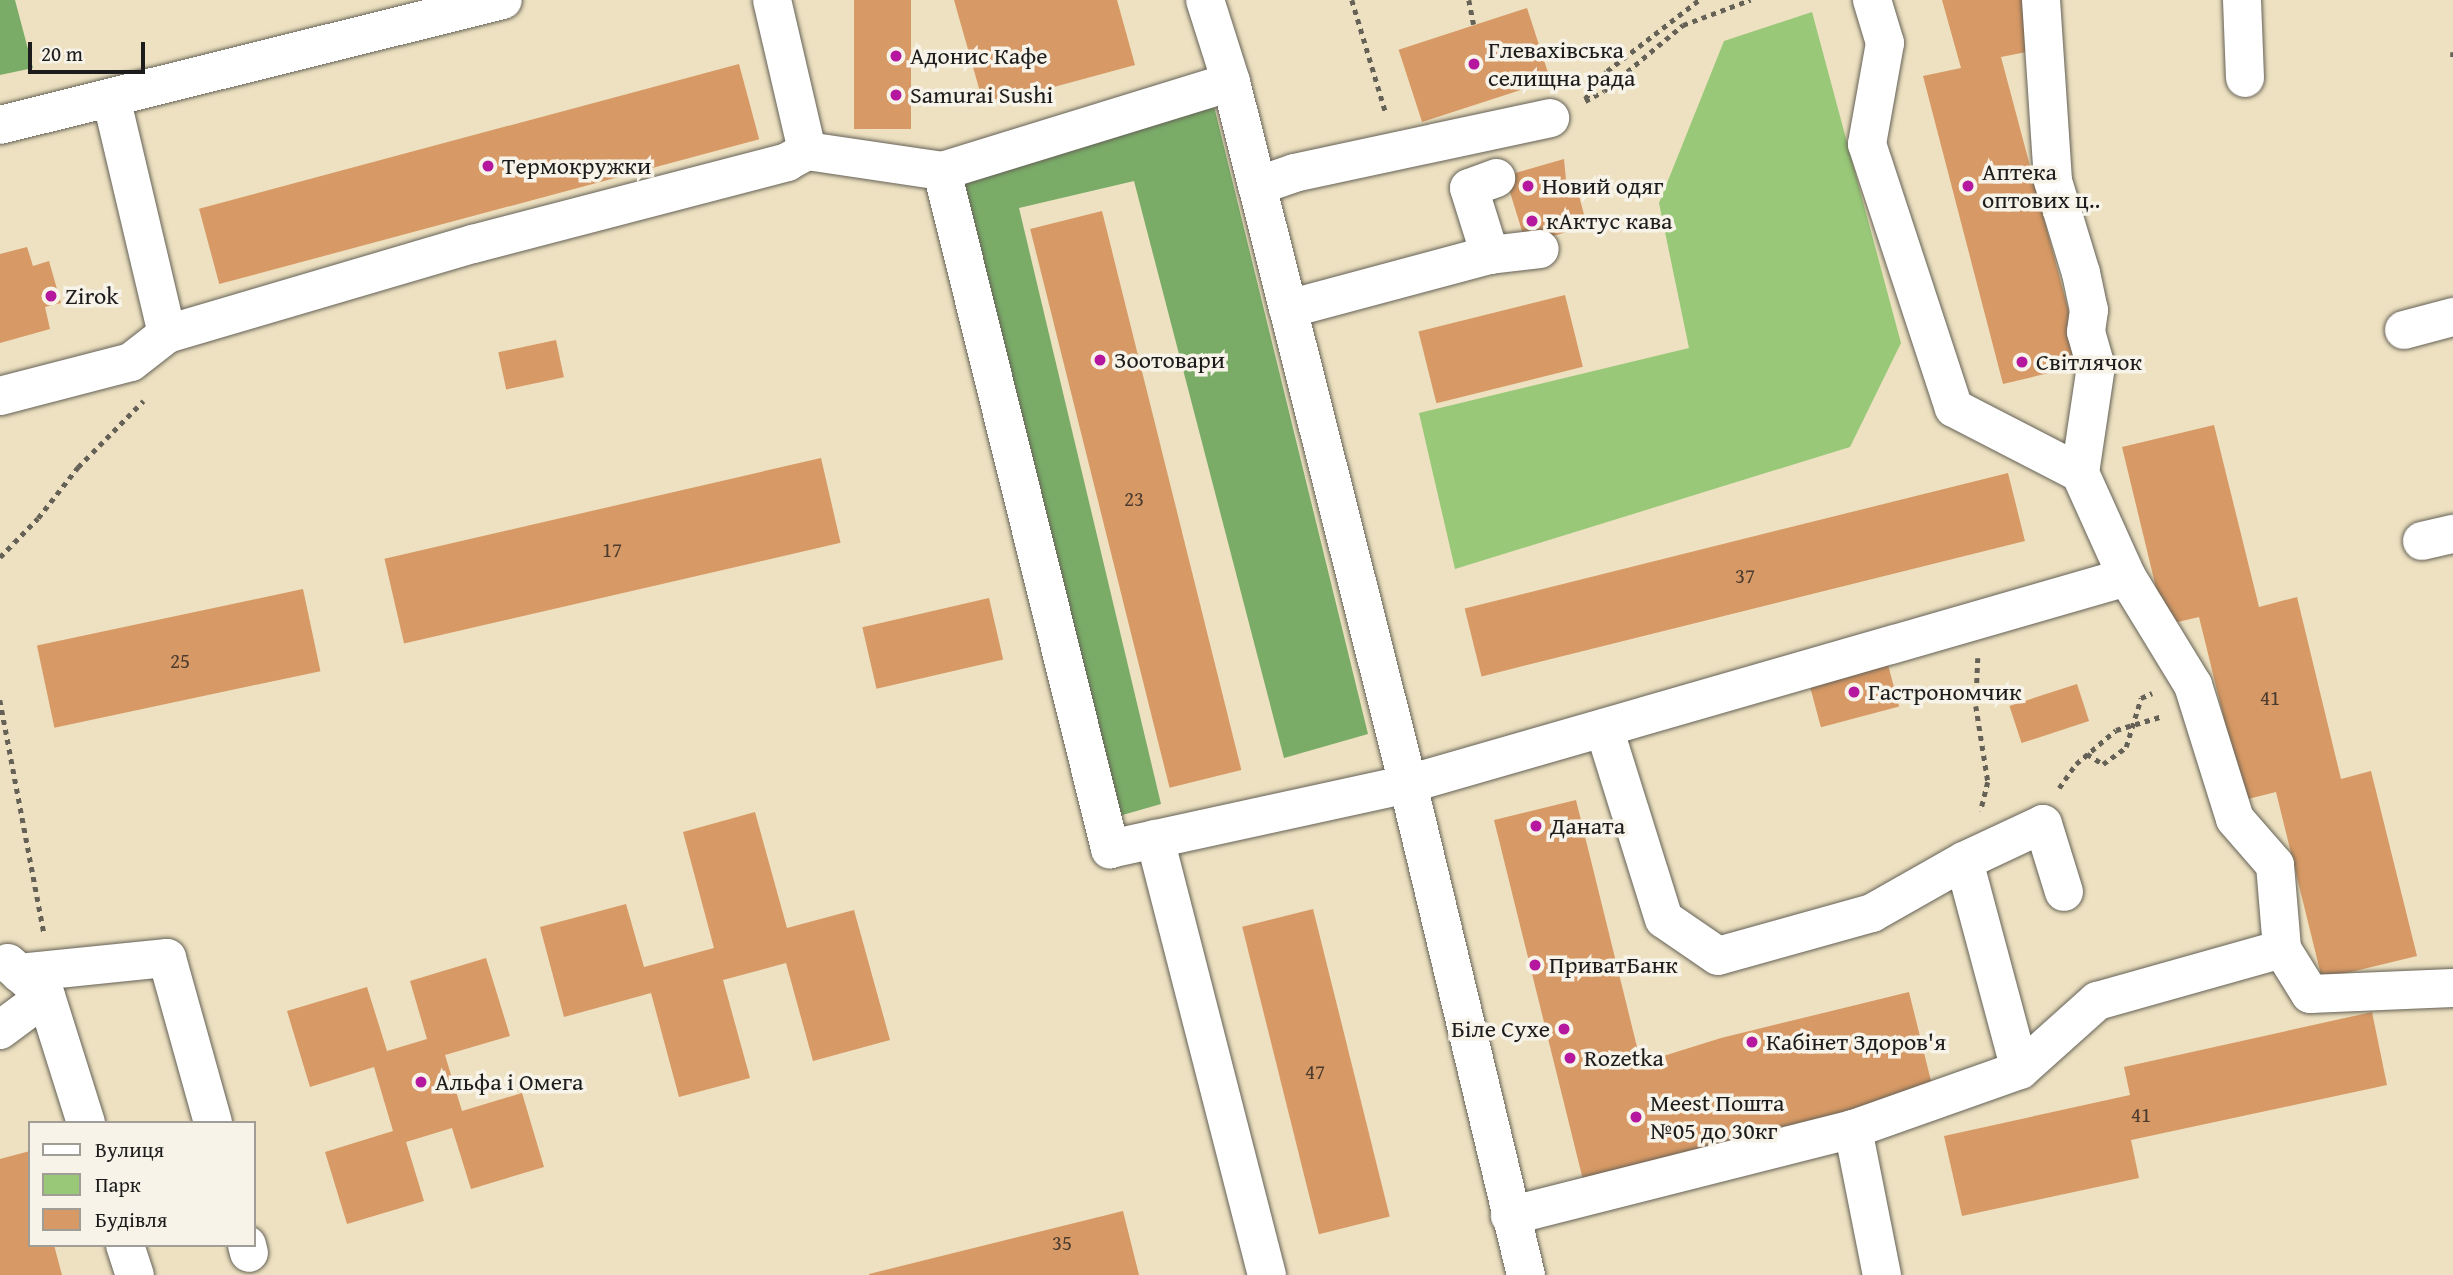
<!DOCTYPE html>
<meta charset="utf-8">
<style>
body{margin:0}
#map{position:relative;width:2453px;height:1275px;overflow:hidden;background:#ede1c1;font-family:"Gentium Book Plus",serif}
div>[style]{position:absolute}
.green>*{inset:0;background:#98c878}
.forest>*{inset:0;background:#7aac68}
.building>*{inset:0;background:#d79965;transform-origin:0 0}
.path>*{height:4.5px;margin-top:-2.25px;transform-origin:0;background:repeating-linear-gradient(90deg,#656156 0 5px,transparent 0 10px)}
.roads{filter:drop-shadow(0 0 2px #656156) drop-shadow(0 0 2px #656156)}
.minor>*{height:38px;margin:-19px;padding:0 19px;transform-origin:19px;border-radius:19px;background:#fff}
.dots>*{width:19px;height:19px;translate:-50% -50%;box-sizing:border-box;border:4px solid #f7f3e8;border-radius:50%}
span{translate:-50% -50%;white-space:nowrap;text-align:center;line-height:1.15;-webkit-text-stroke:7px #f7f3e8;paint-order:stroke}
.number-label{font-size:21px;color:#4b3b2e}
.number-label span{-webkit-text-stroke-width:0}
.poi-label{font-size:24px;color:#1c1c1c}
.left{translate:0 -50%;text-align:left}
.right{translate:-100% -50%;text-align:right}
.legend{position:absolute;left:28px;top:1121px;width:228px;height:126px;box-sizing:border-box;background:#f7f3e8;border:2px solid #9f9d96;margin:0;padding:9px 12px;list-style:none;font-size:21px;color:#1c1c1c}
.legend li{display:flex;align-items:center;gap:14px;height:35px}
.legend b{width:35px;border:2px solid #9f9d96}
.scale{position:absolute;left:28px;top:42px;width:117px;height:32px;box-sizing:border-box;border:4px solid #1c1c1c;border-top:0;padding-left:9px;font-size:21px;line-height:24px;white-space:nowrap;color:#1c1c1c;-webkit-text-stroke:5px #f7f3e8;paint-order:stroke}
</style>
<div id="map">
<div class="green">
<div style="clip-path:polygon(1812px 12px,1901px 343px,1850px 447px,1455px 569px,1419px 413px,1689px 348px,1659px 203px,1724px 41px)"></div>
</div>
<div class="forest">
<div style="clip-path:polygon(0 0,15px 0,33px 68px,0 75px)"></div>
<div style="clip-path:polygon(1214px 106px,1368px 734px,1284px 758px,1134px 181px,1019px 208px,1161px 804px,1112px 818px,961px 176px)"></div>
</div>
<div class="building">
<div style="left:854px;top:0;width:57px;height:129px"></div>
<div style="clip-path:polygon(954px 0,1117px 0,1135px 65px,984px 106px)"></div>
<div style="clip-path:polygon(1942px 0,2029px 0,2042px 49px,2001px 57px,2083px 365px,2003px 384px,1923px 76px,1961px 68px)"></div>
<div style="left:1527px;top:8px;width:76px;height:135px;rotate:72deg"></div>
<div style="left:739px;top:64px;width:78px;height:559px;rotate:75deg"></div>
<div style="clip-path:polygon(1564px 159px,1567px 191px,1577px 188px,1587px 226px,1526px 244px,1505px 176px)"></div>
<div style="left:1102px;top:211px;width:576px;height:74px;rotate:76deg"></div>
<div style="clip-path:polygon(27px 247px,33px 266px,49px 261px,61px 303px,45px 307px,50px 329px,0 343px,0 254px)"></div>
<div style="left:1565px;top:295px;width:74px;height:151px;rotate:76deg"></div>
<div style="left:556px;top:340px;width:38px;height:59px;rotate:78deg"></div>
<div style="clip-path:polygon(2214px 425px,2259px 607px,2297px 597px,2341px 779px,2371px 771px,2417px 956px,2322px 979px,2276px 792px,2244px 800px,2199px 617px,2165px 625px,2122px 447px)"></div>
<div style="left:821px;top:458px;width:87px;height:448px;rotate:77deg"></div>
<div style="left:2008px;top:473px;width:70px;height:560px;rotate:76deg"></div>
<div style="left:303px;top:589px;width:84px;height:272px;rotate:78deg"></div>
<div style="left:989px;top:598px;width:63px;height:130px;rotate:77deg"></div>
<div style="left:1887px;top:661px;width:47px;height:81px;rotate:75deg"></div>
<div style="left:2077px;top:684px;width:39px;height:71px;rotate:72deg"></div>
<div style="clip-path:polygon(1576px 800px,1641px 1063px,1721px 1038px,1909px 992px,1933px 1089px,1583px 1180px,1494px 820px)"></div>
<div style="clip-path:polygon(755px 812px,787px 928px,854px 910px,890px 1040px,813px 1061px,786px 963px,723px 980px,750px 1078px,679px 1097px,651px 993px,564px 1017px,540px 927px,626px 904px,644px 967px,714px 948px,683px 832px)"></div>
<div style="left:1313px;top:909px;width:317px;height:73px;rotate:76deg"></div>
<div style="clip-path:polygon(486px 958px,510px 1036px,445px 1055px,462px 1111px,522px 1093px,544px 1167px,471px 1189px,452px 1128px,406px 1142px,424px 1201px,347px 1224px,325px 1152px,393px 1131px,374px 1067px,310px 1087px,287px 1011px,367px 987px,387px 1051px,427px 1039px,410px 981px)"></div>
<div style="clip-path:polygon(2372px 1012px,2387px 1085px,2131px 1140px,2139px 1178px,1962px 1216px,1944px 1136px,2130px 1095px,2124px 1067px)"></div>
<div style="clip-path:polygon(30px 1151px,30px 1245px,54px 1245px,62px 1275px,0 1275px,0 1159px)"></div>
<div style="clip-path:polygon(1123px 1211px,1139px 1275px,869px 1275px,869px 1274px)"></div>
</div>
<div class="path">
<div style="left:1352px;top:0;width:118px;rotate:73.3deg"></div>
<div style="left:1469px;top:0;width:25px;rotate:79deg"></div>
<div style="left:2453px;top:52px;width:7px;rotate:90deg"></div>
<div style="left:1585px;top:99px;width:36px;rotate:-52deg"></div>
<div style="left:1607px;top:71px;width:116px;rotate:-37.7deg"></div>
<div style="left:1585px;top:101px;width:21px;rotate:-28deg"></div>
<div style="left:1604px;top:91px;width:103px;rotate:-39.9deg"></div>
<div style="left:1683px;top:25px;width:72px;rotate:-20.5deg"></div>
<div style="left:0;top:557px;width:54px;rotate:-45.7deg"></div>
<div style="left:38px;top:518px;width:65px;rotate:-51.9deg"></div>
<div style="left:78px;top:467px;width:93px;rotate:-45.4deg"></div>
<div style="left:1978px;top:658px;width:48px;rotate:92.4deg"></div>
<div style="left:1976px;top:706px;width:77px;rotate:81deg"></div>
<div style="left:1988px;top:782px;width:30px;rotate:104deg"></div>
<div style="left:0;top:700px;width:237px;rotate:79.3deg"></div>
<div style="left:2087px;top:754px;width:19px;rotate:32deg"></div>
<div style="left:2103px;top:764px;width:29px;rotate:-36deg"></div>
<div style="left:2126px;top:747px;width:51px;rotate:-73deg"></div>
<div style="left:2141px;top:698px;width:12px;rotate:-24deg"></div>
<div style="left:2059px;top:788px;width:29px;rotate:-55deg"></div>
<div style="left:2076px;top:764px;width:52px;rotate:-40.4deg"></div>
<div style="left:2116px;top:730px;width:49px;rotate:-16.6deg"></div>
</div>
<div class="roads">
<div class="minor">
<div style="left:772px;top:0;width:155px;rotate:76.9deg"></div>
<div style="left:1205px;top:0;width:86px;rotate:72.4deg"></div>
<div style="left:1231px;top:82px;width:724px;rotate:75.85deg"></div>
<div style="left:1408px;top:784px;width:505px;rotate:76.49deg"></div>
<div style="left:1872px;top:0;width:45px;rotate:73.2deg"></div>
<div style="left:1885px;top:43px;width:103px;rotate:100.1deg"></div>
<div style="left:1867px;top:144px;width:278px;rotate:71.8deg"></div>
<div style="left:1954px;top:408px;width:142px;rotate:27.3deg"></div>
<div style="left:2080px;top:473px;width:114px;rotate:65.7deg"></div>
<div style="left:2041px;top:0;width:181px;rotate:86.2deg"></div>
<div style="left:2053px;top:181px;width:96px;rotate:73.1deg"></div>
<div style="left:2081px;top:273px;width:38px;rotate:78deg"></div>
<div style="left:2089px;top:310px;width:22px;rotate:98deg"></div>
<div style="left:2086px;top:332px;width:35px;rotate:74deg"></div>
<div style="left:2096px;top:366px;width:108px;rotate:98.5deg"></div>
<div style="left:2242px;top:0;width:78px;rotate:87.8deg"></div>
<div style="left:1231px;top:82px;width:302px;rotate:162.9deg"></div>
<div style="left:942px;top:171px;width:699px;rotate:76.08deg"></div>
<div style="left:1110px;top:849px;width:305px;rotate:-12.3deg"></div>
<div style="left:1408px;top:784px;width:748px;rotate:-16.06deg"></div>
<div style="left:2127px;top:577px;width:127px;rotate:58.6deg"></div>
<div style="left:2193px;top:685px;width:140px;rotate:72.6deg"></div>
<div style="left:2235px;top:819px;width:61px;rotate:49deg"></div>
<div style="left:2275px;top:865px;width:84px;rotate:85.2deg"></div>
<div style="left:2282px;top:949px;width:192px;rotate:164.3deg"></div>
<div style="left:2097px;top:1001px;width:103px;rotate:138.1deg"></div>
<div style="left:2020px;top:1070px;width:177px;rotate:160.5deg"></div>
<div style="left:1853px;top:1129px;width:354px;rotate:165.8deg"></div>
<div style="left:0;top:125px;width:518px;rotate:-13.96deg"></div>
<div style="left:1257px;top:186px;width:39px;rotate:-19deg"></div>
<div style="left:1294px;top:173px;width:262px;rotate:-12.1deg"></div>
<div style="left:1490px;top:255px;width:50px;rotate:-6.8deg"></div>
<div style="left:1288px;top:309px;width:209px;rotate:-15deg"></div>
<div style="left:1490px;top:255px;width:70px;rotate:-107.4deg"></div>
<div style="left:1469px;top:188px;width:29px;rotate:-20deg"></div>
<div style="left:2404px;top:330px;width:51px;rotate:-14.9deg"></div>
<div style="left:167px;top:334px;width:319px;rotate:-16.4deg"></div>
<div style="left:473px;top:244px;width:325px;rotate:-14.6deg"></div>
<div style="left:787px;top:162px;width:23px;rotate:-29deg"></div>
<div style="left:807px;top:151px;width:136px;rotate:8.4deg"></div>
<div style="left:0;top:396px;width:135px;rotate:-14.5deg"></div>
<div style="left:131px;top:362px;width:46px;rotate:-37.9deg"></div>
<div style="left:167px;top:334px;width:243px;rotate:-103.3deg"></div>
<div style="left:2422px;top:541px;width:32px;rotate:-13deg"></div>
<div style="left:1604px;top:728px;width:200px;rotate:72.6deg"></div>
<div style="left:1664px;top:919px;width:65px;rotate:34.4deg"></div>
<div style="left:1718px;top:956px;width:160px;rotate:-15.6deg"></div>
<div style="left:1872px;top:913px;width:106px;rotate:-29.5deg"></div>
<div style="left:1964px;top:861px;width:216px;rotate:75deg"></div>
<div style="left:1155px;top:839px;width:450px;rotate:75.6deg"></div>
<div style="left:1964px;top:861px;width:87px;rotate:-25.1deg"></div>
<div style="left:2043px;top:824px;width:71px;rotate:72.8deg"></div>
<div style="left:2282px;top:949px;width:53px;rotate:58.1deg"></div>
<div style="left:2310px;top:994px;width:143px;rotate:-2.4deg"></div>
<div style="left:8px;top:963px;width:50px;rotate:41deg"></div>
<div style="left:46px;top:996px;width:133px;rotate:72.5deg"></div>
<div style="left:19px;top:973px;width:149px;rotate:-5.8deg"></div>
<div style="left:167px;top:958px;width:171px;rotate:74.4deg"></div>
<div style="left:0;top:1030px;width:57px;rotate:-36.5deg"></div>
<div style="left:1853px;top:1129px;width:149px;rotate:78.8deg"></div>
<div style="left:125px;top:1245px;width:32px;rotate:72deg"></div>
<div style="left:247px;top:1245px;width:8px;rotate:76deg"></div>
</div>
</div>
<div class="dots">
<div style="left:896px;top:56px;background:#b5179e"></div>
<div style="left:1474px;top:64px;background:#b5179e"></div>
<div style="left:896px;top:95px;background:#b5179e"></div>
<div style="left:488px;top:166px;background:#b5179e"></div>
<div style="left:1528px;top:186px;background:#b5179e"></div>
<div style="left:1968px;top:186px;background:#b5179e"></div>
<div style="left:1532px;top:221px;background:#b5179e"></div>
<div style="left:51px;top:296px;background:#b5179e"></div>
<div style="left:1100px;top:360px;background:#b5179e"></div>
<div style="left:2022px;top:362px;background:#b5179e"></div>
<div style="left:1854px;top:692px;background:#b5179e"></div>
<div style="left:1536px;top:826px;background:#b5179e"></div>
<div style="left:1535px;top:965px;background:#b5179e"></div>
<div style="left:1564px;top:1029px;background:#b5179e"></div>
<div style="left:1752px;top:1042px;background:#b5179e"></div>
<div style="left:1570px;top:1058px;background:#b5179e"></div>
<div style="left:421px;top:1082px;background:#b5179e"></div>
<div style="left:1636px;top:1117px;background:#b5179e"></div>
</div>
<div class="number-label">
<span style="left:1134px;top:499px">23</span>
<span style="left:612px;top:550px">17</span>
<span style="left:1745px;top:576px">37</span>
<span style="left:180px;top:661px">25</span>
<span style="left:2270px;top:698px">41</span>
<span style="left:1315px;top:1072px">47</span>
<span style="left:2141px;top:1115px">41</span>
<span style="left:1062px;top:1243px">35</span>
</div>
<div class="poi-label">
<span class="left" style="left:1488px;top:64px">Глевахівська<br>селищна рада</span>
<span class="left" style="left:910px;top:56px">Адонис Кафе</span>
<span class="left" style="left:910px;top:95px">Samurai Sushi</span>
<span class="left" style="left:502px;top:166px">Термокружки</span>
<span class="left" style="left:1982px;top:186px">Аптека<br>оптових ц‥</span>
<span class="left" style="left:1542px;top:186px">Новий одяг</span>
<span class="left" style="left:1546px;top:221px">кАктус кава</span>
<span class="left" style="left:65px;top:296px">Zirok</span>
<span class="left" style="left:1114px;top:360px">Зоотовари</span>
<span class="left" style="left:2036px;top:362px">Світлячок</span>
<span class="left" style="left:1868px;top:692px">Гастрономчик</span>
<span class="left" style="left:1550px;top:826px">Даната</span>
<span class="left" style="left:1549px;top:965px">ПриватБанк</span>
<span class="right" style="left:1550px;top:1029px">Біле Сухе</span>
<span class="left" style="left:1766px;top:1042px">Кабінет Здоров'я</span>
<span class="left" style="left:1584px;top:1058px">Rozetka</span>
<span class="left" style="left:435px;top:1082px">Альфа і Омега</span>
<span class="left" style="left:1650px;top:1117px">Meest Пошта<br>№05 до 30кг</span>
</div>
<ul class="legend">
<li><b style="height:9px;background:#fff"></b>Вулиця</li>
<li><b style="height:19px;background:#98c878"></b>Парк</li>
<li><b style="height:19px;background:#d79965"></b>Будівля</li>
</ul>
<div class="scale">20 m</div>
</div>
